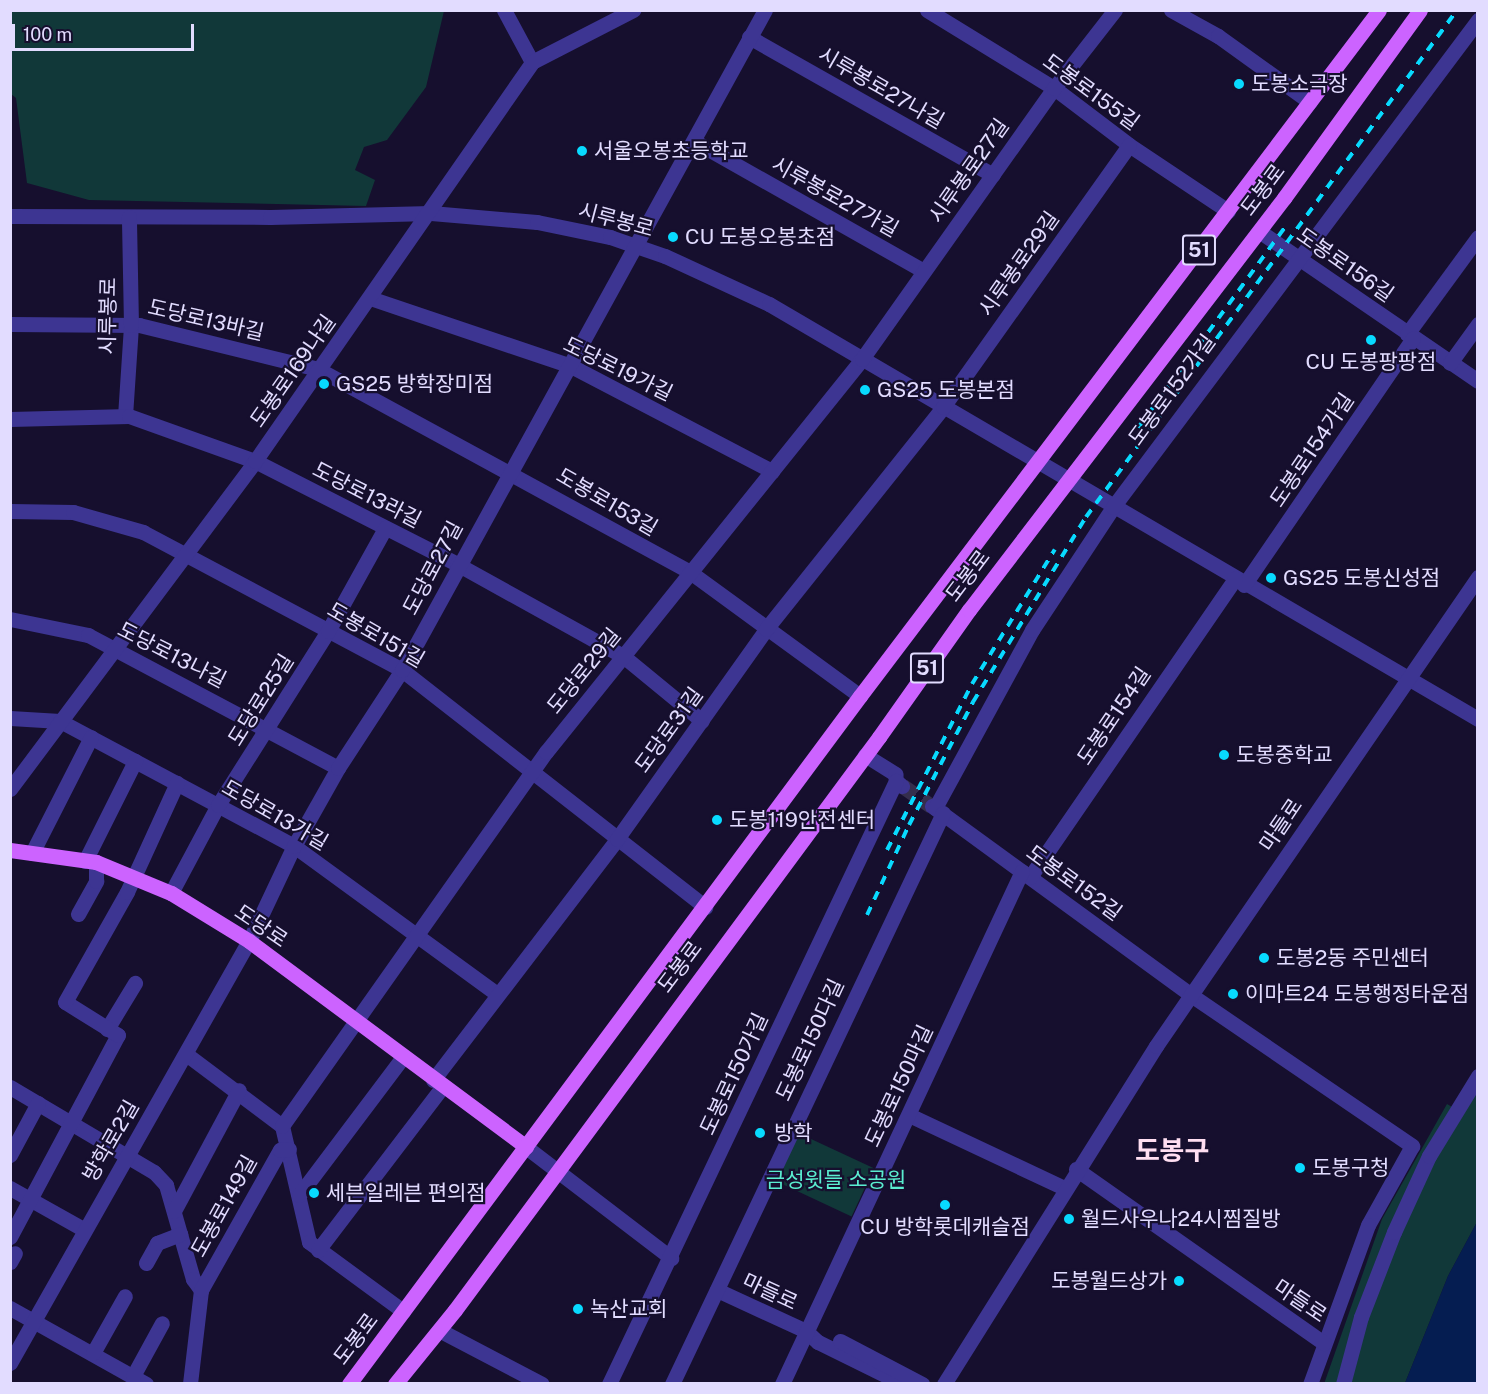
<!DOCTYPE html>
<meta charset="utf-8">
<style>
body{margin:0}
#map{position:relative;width:1488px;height:1394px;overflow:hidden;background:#160f2e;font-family:"Public Sans","Noto Sans KR",sans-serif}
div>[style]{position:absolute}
.green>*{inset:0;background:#113839;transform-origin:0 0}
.water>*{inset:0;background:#051d51}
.minor-tunnel>*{height:15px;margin-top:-7.5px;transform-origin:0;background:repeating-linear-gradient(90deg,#352e4d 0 15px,transparent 0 23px)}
.minor>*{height:15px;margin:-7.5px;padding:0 7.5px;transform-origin:7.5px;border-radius:7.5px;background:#3d3592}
.major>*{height:15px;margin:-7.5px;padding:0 7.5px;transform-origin:7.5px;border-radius:7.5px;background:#cc63ff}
.rail>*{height:4px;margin-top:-2px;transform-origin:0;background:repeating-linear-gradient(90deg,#08daff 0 9px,transparent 0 17px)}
.dots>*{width:16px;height:16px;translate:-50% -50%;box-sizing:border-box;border:3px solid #160f2e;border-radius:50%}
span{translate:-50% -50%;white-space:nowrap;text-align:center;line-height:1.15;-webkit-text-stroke:4.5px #160f2e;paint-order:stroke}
.shield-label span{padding:2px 4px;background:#160f2e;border:2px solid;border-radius:4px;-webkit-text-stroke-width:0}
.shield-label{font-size:20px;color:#e2dcff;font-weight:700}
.poi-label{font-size:21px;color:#e2dcff}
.left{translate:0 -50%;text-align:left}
.right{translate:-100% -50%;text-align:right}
.street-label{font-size:21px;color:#e2dcff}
.park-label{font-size:21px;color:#5aedd0}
.district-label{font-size:27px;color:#ffdef1;font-weight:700}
.frame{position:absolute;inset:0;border:12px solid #e2dcff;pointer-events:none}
.scale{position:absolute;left:12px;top:24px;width:182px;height:27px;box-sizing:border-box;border:3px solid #e2dcff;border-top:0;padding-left:8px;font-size:18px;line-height:21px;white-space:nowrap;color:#e2dcff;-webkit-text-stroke:4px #160f2e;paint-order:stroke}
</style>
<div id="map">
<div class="green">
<div style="clip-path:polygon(11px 10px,444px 10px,444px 11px,426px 87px,387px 140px,364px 147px,355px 170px,375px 180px,366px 206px,89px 200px,27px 183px,16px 98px,11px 94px)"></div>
<div style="clip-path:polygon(1477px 1083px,1477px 1222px,1448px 1276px,1405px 1383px,1324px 1384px,1382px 1219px,1447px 1104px,1459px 1111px)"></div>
<div style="left:796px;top:1132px;width:86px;height:53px;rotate:25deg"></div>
</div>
<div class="water">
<div style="clip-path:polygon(1477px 1222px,1477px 1383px,1405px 1383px,1448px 1276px)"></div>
</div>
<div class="minor-tunnel">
<div style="left:903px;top:786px;width:35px;rotate:35deg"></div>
</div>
<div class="minor">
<div style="left:504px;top:10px;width:59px;rotate:61.7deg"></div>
<div style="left:927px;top:10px;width:149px;rotate:31.6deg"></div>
<div style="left:1054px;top:88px;width:94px;rotate:37.2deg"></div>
<div style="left:1129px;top:145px;width:119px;rotate:33.7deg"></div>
<div style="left:1171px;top:10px;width:54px;rotate:29deg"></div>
<div style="left:1218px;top:36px;width:113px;rotate:35.7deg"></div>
<div style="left:749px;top:37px;width:280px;rotate:29.5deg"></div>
<div style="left:694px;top:141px;width:264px;rotate:29.5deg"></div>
<div style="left:10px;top:216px;width:260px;rotate:0.2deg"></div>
<div style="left:270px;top:217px;width:161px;rotate:-1.4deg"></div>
<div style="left:431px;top:213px;width:106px;rotate:4.9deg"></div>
<div style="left:537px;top:222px;width:75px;rotate:11.6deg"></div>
<div style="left:610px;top:237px;width:58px;rotate:19.1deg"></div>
<div style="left:665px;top:256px;width:115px;rotate:24.8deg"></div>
<div style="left:769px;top:304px;width:822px;rotate:30.34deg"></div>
<div style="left:1259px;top:231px;width:265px;rotate:34.4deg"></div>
<div style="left:370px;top:298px;width:212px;rotate:18.7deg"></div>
<div style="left:571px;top:366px;width:227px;rotate:27.6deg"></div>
<div style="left:10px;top:324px;width:129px;rotate:0.4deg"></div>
<div style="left:139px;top:325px;width:184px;rotate:13.8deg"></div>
<div style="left:318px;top:369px;width:424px;rotate:28.6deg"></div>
<div style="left:690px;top:572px;width:210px;rotate:36.1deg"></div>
<div style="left:1407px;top:334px;width:120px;rotate:-53.8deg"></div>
<div style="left:1450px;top:363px;width:48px;rotate:-54.3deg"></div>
<div style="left:125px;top:416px;width:91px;rotate:-86.2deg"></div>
<div style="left:131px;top:325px;width:108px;rotate:-91.1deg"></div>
<div style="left:10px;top:419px;width:119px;rotate:-1.4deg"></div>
<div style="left:129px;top:416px;width:134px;rotate:19.7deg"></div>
<div style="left:255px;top:461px;width:227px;rotate:27deg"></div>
<div style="left:457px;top:564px;width:190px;rotate:29deg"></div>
<div style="left:623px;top:656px;width:102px;rotate:39.4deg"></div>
<div style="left:10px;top:511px;width:63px;rotate:0.9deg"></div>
<div style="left:73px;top:512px;width:73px;rotate:15.9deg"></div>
<div style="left:143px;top:532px;width:293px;rotate:28deg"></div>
<div style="left:402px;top:670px;width:385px;rotate:38deg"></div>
<div style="left:1244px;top:585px;width:299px;rotate:-55.6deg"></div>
<div style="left:10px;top:619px;width:80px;rotate:11.6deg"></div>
<div style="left:88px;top:635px;width:283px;rotate:28deg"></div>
<div style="left:10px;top:718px;width:50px;rotate:3.4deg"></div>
<div style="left:60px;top:721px;width:265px;rotate:28.1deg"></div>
<div style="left:294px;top:846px;width:251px;rotate:36.1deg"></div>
<div style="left:865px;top:755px;width:36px;rotate:32deg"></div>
<div style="left:895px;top:774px;width:7px;rotate:82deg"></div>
<div style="left:896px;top:781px;width:8px;rotate:40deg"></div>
<div style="left:10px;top:789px;width:409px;rotate:-53.2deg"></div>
<div style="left:255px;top:461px;width:486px;rotate:-55.2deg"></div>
<div style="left:532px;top:62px;width:114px;rotate:-27.2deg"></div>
<div style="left:932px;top:806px;width:321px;rotate:36.1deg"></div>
<div style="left:1191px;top:995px;width:268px;rotate:34.3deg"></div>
<div style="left:1412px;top:1146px;width:90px;rotate:119.1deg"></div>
<div style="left:1368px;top:1225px;width:169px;rotate:110deg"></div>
<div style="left:935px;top:808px;width:203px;rotate:-61.4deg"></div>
<div style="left:1032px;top:630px;width:147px;rotate:-56.6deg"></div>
<div style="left:1113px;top:507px;width:609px;rotate:-53.15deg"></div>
<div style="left:32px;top:853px;width:130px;rotate:-63deg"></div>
<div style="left:85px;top:861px;width:112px;rotate:-63.4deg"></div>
<div style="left:1030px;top:877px;width:362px;rotate:-55.5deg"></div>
<div style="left:171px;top:893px;width:100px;rotate:-61.9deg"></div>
<div style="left:218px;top:805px;width:206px;rotate:-57.7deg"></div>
<div style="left:328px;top:631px;width:118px;rotate:-61deg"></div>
<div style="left:78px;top:914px;width:38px;rotate:-61deg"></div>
<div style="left:96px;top:881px;width:19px;rotate:-90deg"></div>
<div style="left:107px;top:1029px;width:54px;rotate:-58.7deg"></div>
<div style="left:186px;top:1054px;width:120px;rotate:36.9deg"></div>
<div style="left:282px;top:1126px;width:119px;rotate:76.9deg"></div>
<div style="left:309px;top:1242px;width:117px;rotate:36.3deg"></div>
<div style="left:433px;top:1080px;width:303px;rotate:-52.6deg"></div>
<div style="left:617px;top:839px;width:257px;rotate:-54.6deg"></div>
<div style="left:766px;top:629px;width:284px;rotate:-51.4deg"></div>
<div style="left:943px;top:407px;width:321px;rotate:-54.6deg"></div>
<div style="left:10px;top:1087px;width:167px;rotate:30.6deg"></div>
<div style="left:154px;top:1172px;width:18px;rotate:47deg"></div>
<div style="left:166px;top:1185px;width:98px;rotate:74deg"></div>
<div style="left:193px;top:1279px;width:14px;rotate:54deg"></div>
<div style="left:201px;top:1290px;width:95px;rotate:96.7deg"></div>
<div style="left:909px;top:1115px;width:171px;rotate:25.2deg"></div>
<div style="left:282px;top:1126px;width:458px;rotate:-54.8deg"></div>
<div style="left:546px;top:752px;width:504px;rotate:-51.2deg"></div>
<div style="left:862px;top:359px;width:332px;rotate:-54.7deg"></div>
<div style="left:1054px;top:88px;width:99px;rotate:-52deg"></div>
<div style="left:526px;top:1147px;width:183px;rotate:37.4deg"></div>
<div style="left:10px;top:1155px;width:59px;rotate:-61.7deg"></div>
<div style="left:1076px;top:1169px;width:303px;rotate:35.1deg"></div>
<div style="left:10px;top:1188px;width:84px;rotate:29.3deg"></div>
<div style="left:299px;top:1195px;width:173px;rotate:-53deg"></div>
<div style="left:174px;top:1211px;width:137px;rotate:-61.8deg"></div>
<div style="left:10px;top:1237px;width:229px;rotate:-61.9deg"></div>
<div style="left:118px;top:1035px;width:62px;rotate:-148.1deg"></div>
<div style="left:65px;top:1002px;width:126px;rotate:-60.6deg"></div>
<div style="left:127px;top:892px;width:120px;rotate:-65.4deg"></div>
<div style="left:318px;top:1250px;width:205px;rotate:-52.7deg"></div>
<div style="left:10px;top:1262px;width:10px;rotate:-61deg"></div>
<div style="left:146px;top:1263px;width:23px;rotate:-61deg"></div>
<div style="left:157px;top:1243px;width:25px;rotate:-21deg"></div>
<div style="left:201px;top:1290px;width:161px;rotate:-60.6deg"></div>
<div style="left:280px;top:1150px;width:9px;rotate:-6deg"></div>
<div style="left:717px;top:1290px;width:98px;rotate:24.7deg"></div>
<div style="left:806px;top:1331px;width:16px;rotate:43deg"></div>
<div style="left:818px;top:1342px;width:95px;rotate:26.3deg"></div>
<div style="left:10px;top:1308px;width:156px;rotate:29.2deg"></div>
<div style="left:439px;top:1330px;width:116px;rotate:27.7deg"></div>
<div style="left:840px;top:1341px;width:93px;rotate:27.7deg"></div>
<div style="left:93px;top:1353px;width:65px;rotate:-60.7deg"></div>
<div style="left:10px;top:1363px;width:485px;rotate:-60.5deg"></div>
<div style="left:249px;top:941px;width:105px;rotate:-64.7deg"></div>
<div style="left:294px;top:846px;width:90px;rotate:-60.6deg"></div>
<div style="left:338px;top:768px;width:117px;rotate:-56.9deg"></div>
<div style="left:402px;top:670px;width:753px;rotate:-61.19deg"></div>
<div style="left:133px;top:1376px;width:60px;rotate:-61.3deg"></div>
<div style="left:609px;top:1384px;width:668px;rotate:-64.55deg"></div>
<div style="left:672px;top:1384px;width:632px;rotate:-64.61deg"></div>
<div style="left:782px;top:1384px;width:566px;rotate:-64.93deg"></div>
<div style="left:944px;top:1384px;width:399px;rotate:-57.9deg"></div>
<div style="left:1156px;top:1046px;width:569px;rotate:-55.53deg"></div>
<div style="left:1343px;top:1384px;width:69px;rotate:-75deg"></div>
<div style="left:1361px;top:1317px;width:91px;rotate:-68.8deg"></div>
<div style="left:1394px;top:1232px;width:84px;rotate:-65.3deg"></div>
<div style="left:1429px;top:1156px;width:94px;rotate:-58.5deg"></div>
</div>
<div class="major">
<div style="left:10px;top:850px;width:87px;rotate:7.9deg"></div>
<div style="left:96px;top:862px;width:81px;rotate:22.5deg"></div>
<div style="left:171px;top:893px;width:92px;rotate:31.6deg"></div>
<div style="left:249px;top:941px;width:345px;rotate:36.6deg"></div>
<div style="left:349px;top:1384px;width:857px;rotate:-53.4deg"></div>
<div style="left:860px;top:696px;width:860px;rotate:-52.89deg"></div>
<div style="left:395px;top:1384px;width:95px;rotate:-51deg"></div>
<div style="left:455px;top:1310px;width:713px;rotate:-53.5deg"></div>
<div style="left:879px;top:737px;width:156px;rotate:-54.7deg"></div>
<div style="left:969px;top:610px;width:519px;rotate:-52.6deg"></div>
<div style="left:1284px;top:198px;width:232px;rotate:-54.1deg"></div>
</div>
<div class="rail">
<div style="left:1138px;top:428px;width:249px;rotate:-53.8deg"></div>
<div style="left:887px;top:850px;width:186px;rotate:-62.9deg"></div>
<div style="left:972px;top:684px;width:158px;rotate:-58.4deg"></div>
<div style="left:867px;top:915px;width:99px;rotate:-65deg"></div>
<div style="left:909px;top:825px;width:139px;rotate:-62.5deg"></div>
<div style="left:973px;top:702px;width:217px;rotate:-58.6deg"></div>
<div style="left:1086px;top:517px;width:628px;rotate:-53.8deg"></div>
</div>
<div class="dots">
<div style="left:1239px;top:84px;background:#08daff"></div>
<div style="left:582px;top:151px;background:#08daff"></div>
<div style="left:673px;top:237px;background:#08daff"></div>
<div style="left:1371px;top:340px;background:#08daff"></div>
<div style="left:324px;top:384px;background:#08daff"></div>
<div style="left:865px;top:390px;background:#08daff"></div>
<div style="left:1271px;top:578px;background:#08daff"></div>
<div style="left:1224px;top:755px;background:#08daff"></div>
<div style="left:717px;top:820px;background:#08daff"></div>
<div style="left:1264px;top:958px;background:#08daff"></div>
<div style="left:1233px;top:994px;background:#08daff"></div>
<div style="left:760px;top:1133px;background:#08daff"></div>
<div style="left:1300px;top:1168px;background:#08daff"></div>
<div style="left:314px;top:1193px;background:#08daff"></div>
<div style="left:945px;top:1205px;background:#08daff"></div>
<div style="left:1069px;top:1219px;background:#08daff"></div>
<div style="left:1179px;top:1281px;background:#08daff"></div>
<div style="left:578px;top:1309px;background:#08daff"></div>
</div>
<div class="shield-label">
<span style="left:1199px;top:250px">51</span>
<span style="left:927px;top:668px">51</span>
</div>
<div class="poi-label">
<span class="left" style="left:1251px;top:84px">도봉소극장</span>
<span class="left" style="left:594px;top:151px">서울오봉초등학교</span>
<span class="left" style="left:685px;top:237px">CU 도봉오봉초점</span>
<span style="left:1371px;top:362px">CU 도봉팡팡점</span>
<span class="left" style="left:336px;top:384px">GS25 방학장미점</span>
<span class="left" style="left:877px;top:390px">GS25 도봉본점</span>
<span class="left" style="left:1283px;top:578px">GS25 도봉신성점</span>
<span class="left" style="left:1236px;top:755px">도봉중학교</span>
<span class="left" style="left:729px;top:820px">도봉119안전센터</span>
<span class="left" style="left:1276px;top:958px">도봉2동 주민센터</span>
<span class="left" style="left:1245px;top:994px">이마트24 도봉행정타운점</span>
<span class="left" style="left:774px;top:1133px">방학</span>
<span class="left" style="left:1312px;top:1168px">도봉구청</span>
<span class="left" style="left:326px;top:1193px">세븐일레븐 편의점</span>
<span class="left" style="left:1081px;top:1219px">월드사우나24시찜질방</span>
<span style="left:945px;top:1227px">CU 방학롯데캐슬점</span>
<span class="right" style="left:1167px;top:1281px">도봉월드상가</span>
<span class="left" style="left:590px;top:1309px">녹산교회</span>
</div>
<div class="street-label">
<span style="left:881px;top:88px;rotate:30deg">시루봉로27나길</span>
<span style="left:1091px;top:92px;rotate:36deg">도봉로155길</span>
<span style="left:969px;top:171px;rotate:-55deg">시루봉로27길</span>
<span style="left:1263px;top:190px;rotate:-53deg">도봉로</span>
<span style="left:835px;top:197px;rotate:29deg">시루봉로27가길</span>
<span style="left:616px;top:220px;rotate:15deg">시루봉로</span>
<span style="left:1019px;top:264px;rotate:-55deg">시루봉로29길</span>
<span style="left:1345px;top:265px;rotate:35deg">도봉로156길</span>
<span style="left:108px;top:316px;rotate:-89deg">시루봉로</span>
<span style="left:206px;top:320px;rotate:13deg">도당로13바길</span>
<span style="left:618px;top:369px;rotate:26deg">도당로19가길</span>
<span style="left:293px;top:371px;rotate:-55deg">도봉로169나길</span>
<span style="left:1172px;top:390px;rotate:-54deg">도봉로152가길</span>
<span style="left:1312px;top:450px;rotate:-56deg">도봉로154가길</span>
<span style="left:367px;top:495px;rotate:27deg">도당로13라길</span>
<span style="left:607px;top:502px;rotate:30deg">도봉로153길</span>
<span style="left:433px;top:568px;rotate:-62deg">도당로27길</span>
<span style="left:968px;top:576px;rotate:-53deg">도봉로</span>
<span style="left:376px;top:635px;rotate:30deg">도봉로151길</span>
<span style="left:172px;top:655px;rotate:27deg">도당로13나길</span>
<span style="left:584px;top:671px;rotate:-51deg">도당로29길</span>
<span style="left:261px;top:700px;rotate:-58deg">도당로25길</span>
<span style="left:1114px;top:716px;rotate:-56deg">도봉로154길</span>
<span style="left:669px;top:730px;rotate:-54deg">도당로31길</span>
<span style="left:275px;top:815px;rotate:30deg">도당로13가길</span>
<span style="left:1281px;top:825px;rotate:-56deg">마들로</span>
<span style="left:1074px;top:883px;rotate:36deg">도봉로152길</span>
<span style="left:261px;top:926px;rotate:34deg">도당로</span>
<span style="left:680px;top:967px;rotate:-53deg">도봉로</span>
<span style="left:810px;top:1040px;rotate:-65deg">도봉로150다길</span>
<span style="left:734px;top:1074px;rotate:-65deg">도봉로150가길</span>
<span style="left:899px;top:1086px;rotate:-65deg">도봉로150마길</span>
<span style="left:111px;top:1141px;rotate:-60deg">방학로2길</span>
<span style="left:224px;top:1206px;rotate:-61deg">도봉로149길</span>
<span style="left:770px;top:1292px;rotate:25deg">마들로</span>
<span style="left:1300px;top:1301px;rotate:34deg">마들로</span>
<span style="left:356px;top:1339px;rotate:-53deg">도봉로</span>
</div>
<div class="park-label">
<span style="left:836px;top:1180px">금성윗들 소공원</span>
</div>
<div class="district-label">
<span style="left:1172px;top:1151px">도봉구</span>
</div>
<div class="frame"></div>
<div class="scale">100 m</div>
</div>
